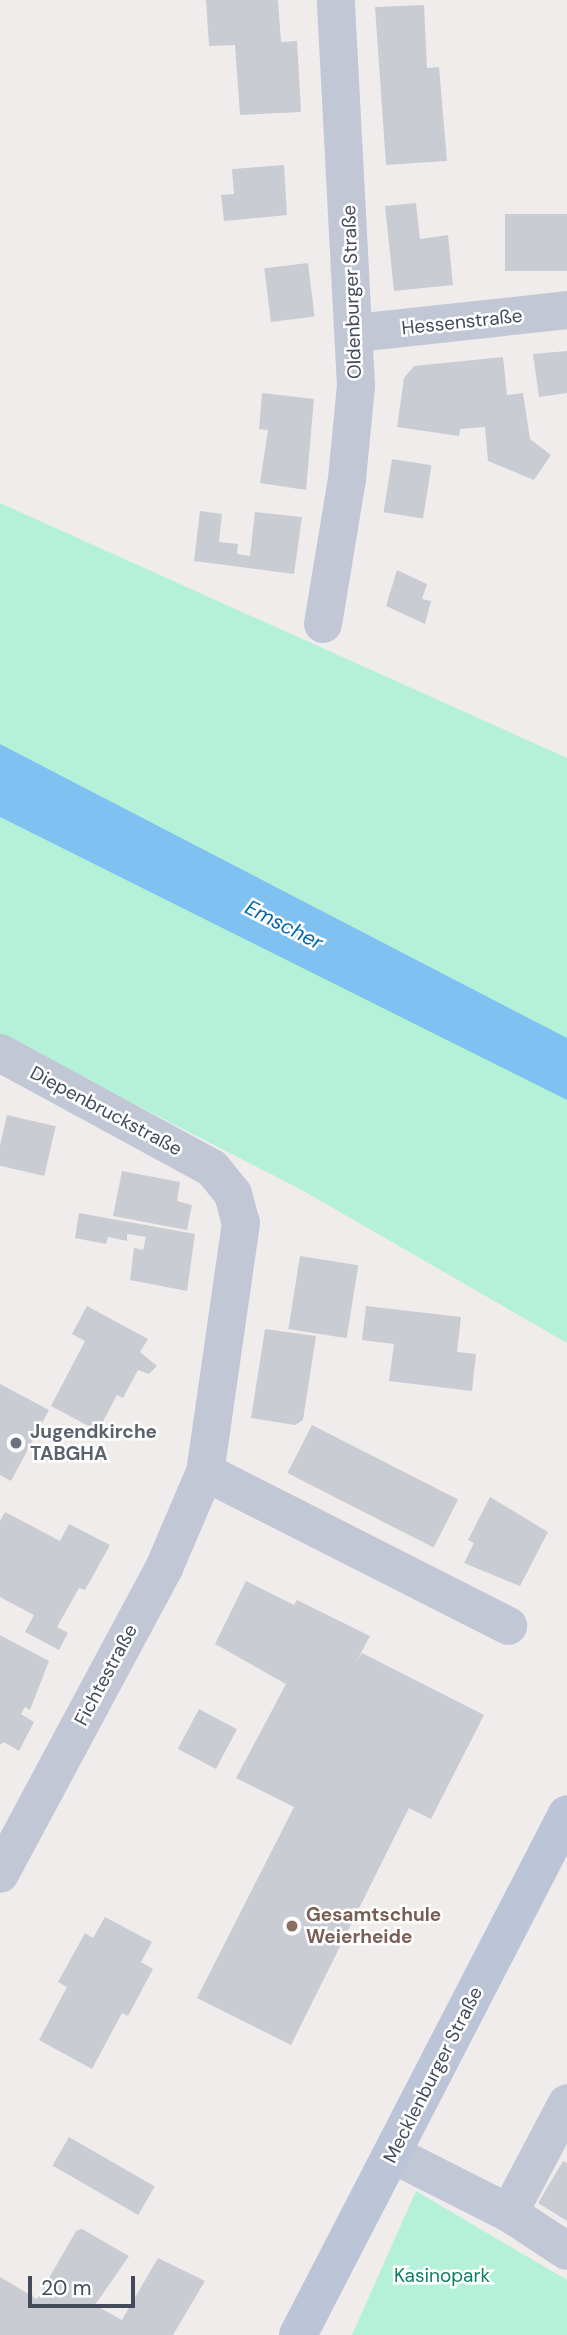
<!DOCTYPE html>
<meta charset="utf-8">
<style>
body{margin:0}
#map{position:relative;width:567px;height:2335px;overflow:hidden;background:#efeceb;font-family:"DM Sans",sans-serif}
div>[style]{position:absolute}
.green>*{inset:0;background:#b5f1d9}
.water>*{inset:0;background:#7fc2f1}
.building>*{inset:0;background:#caccd4;transform-origin:0 0}
.street>*{height:38px;margin:-19px;padding:0 19px;transform-origin:19px;border-radius:19px;background:#c1c7d5}
.secondary>*{height:38px;margin:-19px;padding:0 19px;transform-origin:19px;border-radius:19px;background:#bcc4d7}
.dots>*{width:19px;height:19px;translate:-50% -50%;box-sizing:border-box;border:4px solid #fff;border-radius:50%}
span{translate:-50% -50%;white-space:nowrap;text-align:center;line-height:1.15;-webkit-text-stroke:5px #fff;paint-order:stroke}
.street-label{font-size:19px;color:#434a5a}
.worship-label{font-size:19px;color:#5b616d;font-weight:700}
.left{translate:0 -50%;text-align:left}
.education-label{font-size:19px;color:#785e54;font-weight:700}
.park-label{font-size:19px;color:#107f5f}
.water-label{font-size:21px;color:#0267ae;font-style:italic}
.scale{position:absolute;left:28px;top:2276px;width:107px;height:32px;box-sizing:border-box;border:4px solid #434a5a;border-top:0;padding-left:9px;font-size:21px;line-height:24px;white-space:nowrap;color:#434a5a;-webkit-text-stroke:5px #fff;paint-order:stroke}
</style>
<div id="map">
<div class="green">
<div style="clip-path:polygon(0 503px,567px 758px,567px 1343px,300px 1189px,0 1035px)"></div>
<div style="clip-path:polygon(416px 2191px,567px 2280px,567px 2335px,352px 2335px)"></div>
</div>
<div class="water">
<div style="clip-path:polygon(0 744px,567px 1038px,567px 1100px,0 817px)"></div>
</div>
<div class="building">
<div style="clip-path:polygon(206px 0,278px 0,281px 42px,297px 41px,301px 112px,240px 115px,235px 45px,209px 46px)"></div>
<div style="clip-path:polygon(424px 5px,427px 68px,439px 67px,447px 161px,386px 165px,375px 7px)"></div>
<div style="clip-path:polygon(284px 165px,287px 215px,224px 221px,221px 195px,234px 194px,232px 169px)"></div>
<div style="clip-path:polygon(416px 203px,420px 239px,448px 235px,453px 285px,394px 291px,385px 206px)"></div>
<div style="left:567px;top:214px;width:57px;height:62px;rotate:90deg"></div>
<div style="left:308px;top:263px;width:54px;height:44px;rotate:83deg"></div>
<div style="clip-path:polygon(567px 351px,567px 393px,539px 397px,533px 354px)"></div>
<div style="clip-path:polygon(503px 357px,507px 395px,523px 393px,530px 439px,551px 455px,534px 480px,488px 461px,485px 427px,460px 429px,459px 436px,397px 427px,404px 378px,414px 366px)"></div>
<div style="clip-path:polygon(262px 393px,314px 399px,306px 490px,260px 483px,268px 430px,259px 429px)"></div>
<div style="left:392px;top:459px;width:40px;height:54px;rotate:9deg"></div>
<div style="clip-path:polygon(200px 511px,222px 514px,219px 542px,238px 544px,237px 554px,250px 556px,255px 512px,302px 517px,294px 574px,194px 561px)"></div>
<div style="clip-path:polygon(397px 570px,427px 584px,422px 599px,431px 601px,425px 624px,386px 606px)"></div>
<div style="left:7px;top:1115px;width:50px;height:51px;rotate:13deg"></div>
<div style="clip-path:polygon(122px 1171px,180px 1182px,177px 1201px,192px 1205px,187px 1230px,113px 1216px)"></div>
<div style="clip-path:polygon(79px 1213px,195px 1234px,187px 1291px,130px 1280px,134px 1248px,143px 1250px,146px 1237px,127px 1234px,127px 1241px,108px 1237px,106px 1244px,75px 1238px)"></div>
<div style="left:300px;top:1256px;width:59px;height:74px;rotate:9deg"></div>
<div style="clip-path:polygon(87px 1306px,148px 1339px,140px 1352px,157px 1366px,149px 1374px,138px 1370px,123px 1398px,117px 1395px,98px 1431px,51px 1406px,85px 1341px,72px 1334px)"></div>
<div style="clip-path:polygon(366px 1306px,461px 1317px,457px 1352px,476px 1354px,472px 1391px,389px 1381px,394px 1344px,362px 1340px)"></div>
<div style="clip-path:polygon(265px 1329px,316px 1336px,303px 1420px,295px 1425px,251px 1418px)"></div>
<div style="clip-path:polygon(0 1384px,49px 1410px,11px 1481px,0 1475px)"></div>
<div style="left:312px;top:1425px;width:164px;height:54px;rotate:27deg"></div>
<div style="clip-path:polygon(490px 1497px,548px 1532px,520px 1586px,464px 1563px,474px 1543px,468px 1540px)"></div>
<div style="clip-path:polygon(5px 1512px,60px 1541px,69px 1524px,110px 1545px,85px 1590px,79px 1588px,57px 1627px,68px 1633px,59px 1650px,25px 1632px,34px 1615px,0 1597px,0 1521px)"></div>
<div style="clip-path:polygon(246px 1581px,294px 1605px,297px 1600px,370px 1636px,356px 1662px,362px 1653px,484px 1715px,431px 1819px,409px 1808px,291px 2045px,197px 1998px,294px 1807px,236px 1778px,286px 1684px,215px 1644px)"></div>
<div style="clip-path:polygon(0 1635px,49px 1661px,30px 1710px,25px 1707px,21px 1714px,34px 1722px,19px 1751px,4px 1742px,0 1745px)"></div>
<div style="left:199px;top:1709px;width:43px;height:45px;rotate:28deg"></div>
<div style="clip-path:polygon(105px 1917px,152px 1942px,141px 1962px,153px 1969px,128px 2016px,122px 2013px,92px 2069px,39px 2040px,67px 1987px,58px 1982px,85px 1933px,93px 1938px)"></div>
<div style="left:69px;top:2137px;width:99px;height:33px;rotate:30deg"></div>
<div style="clip-path:polygon(563px 2161px,567px 2163px,567px 2221px,538px 2203px)"></div>
<div style="clip-path:polygon(82px 2229px,129px 2256px,95px 2305px,122px 2320px,158px 2258px,205px 2281px,173px 2335px,0 2335px,0 2277px,37px 2299px,76px 2231px)"></div>
</div>
<div class="street">
<div style="left:356px;top:333px;width:212px;rotate:-6.2deg"></div>
<div style="left:323px;top:624px;width:147px;rotate:-80.6deg"></div>
<div style="left:347px;top:479px;width:93px;rotate:-84.5deg"></div>
<div style="left:356px;top:386px;width:387px;rotate:-93deg"></div>
<div style="left:0;top:1053px;width:241px;rotate:28.5deg"></div>
<div style="left:212px;top:1168px;width:33px;rotate:51deg"></div>
<div style="left:233px;top:1194px;width:30px;rotate:75deg"></div>
<div style="left:241px;top:1223px;width:252px;rotate:98.2deg"></div>
<div style="left:205px;top:1472px;width:104px;rotate:113.1deg"></div>
<div style="left:164px;top:1568px;width:347px;rotate:118.2deg"></div>
<div style="left:205px;top:1472px;width:340px;rotate:26.9deg"></div>
<div style="left:392px;top:2154px;width:131px;rotate:26.8deg"></div>
<div style="left:509px;top:2213px;width:69px;rotate:33.2deg"></div>
<div style="left:509px;top:2213px;width:124px;rotate:-62.2deg"></div>
</div>
<div class="secondary">
<div style="left:298px;top:2335px;width:586px;rotate:-62.69deg"></div>
</div>
<div class="dots">
<div style="left:16px;top:1443px;background:#6b7280"></div>
<div style="left:292px;top:1926px;background:#8d6e63"></div>
</div>
<div class="street-label">
<span style="left:352px;top:292px;rotate:-92deg">Oldenburger Straße</span>
<span style="left:462px;top:322px;rotate:-6deg">Hessenstraße</span>
<span style="left:106px;top:1111px;rotate:28deg">Diepenbruckstraße</span>
<span style="left:106px;top:1675px;rotate:-62deg">Fichtestraße</span>
<span style="left:433px;top:2075px;rotate:-63deg">Mecklenburger Straße</span>
</div>
<div class="worship-label">
<span class="left" style="left:30px;top:1443px">Jugendkirche<br>TABGHA</span>
</div>
<div class="education-label">
<span class="left" style="left:306px;top:1926px">Gesamtschule<br>Weierheide</span>
</div>
<div class="park-label">
<span style="left:442px;top:2276px">Kasinopark</span>
</div>
<div class="water-label">
<span style="left:284px;top:925px;rotate:27deg">Emscher</span>
</div>
<div class="scale">20 m</div>
</div>
